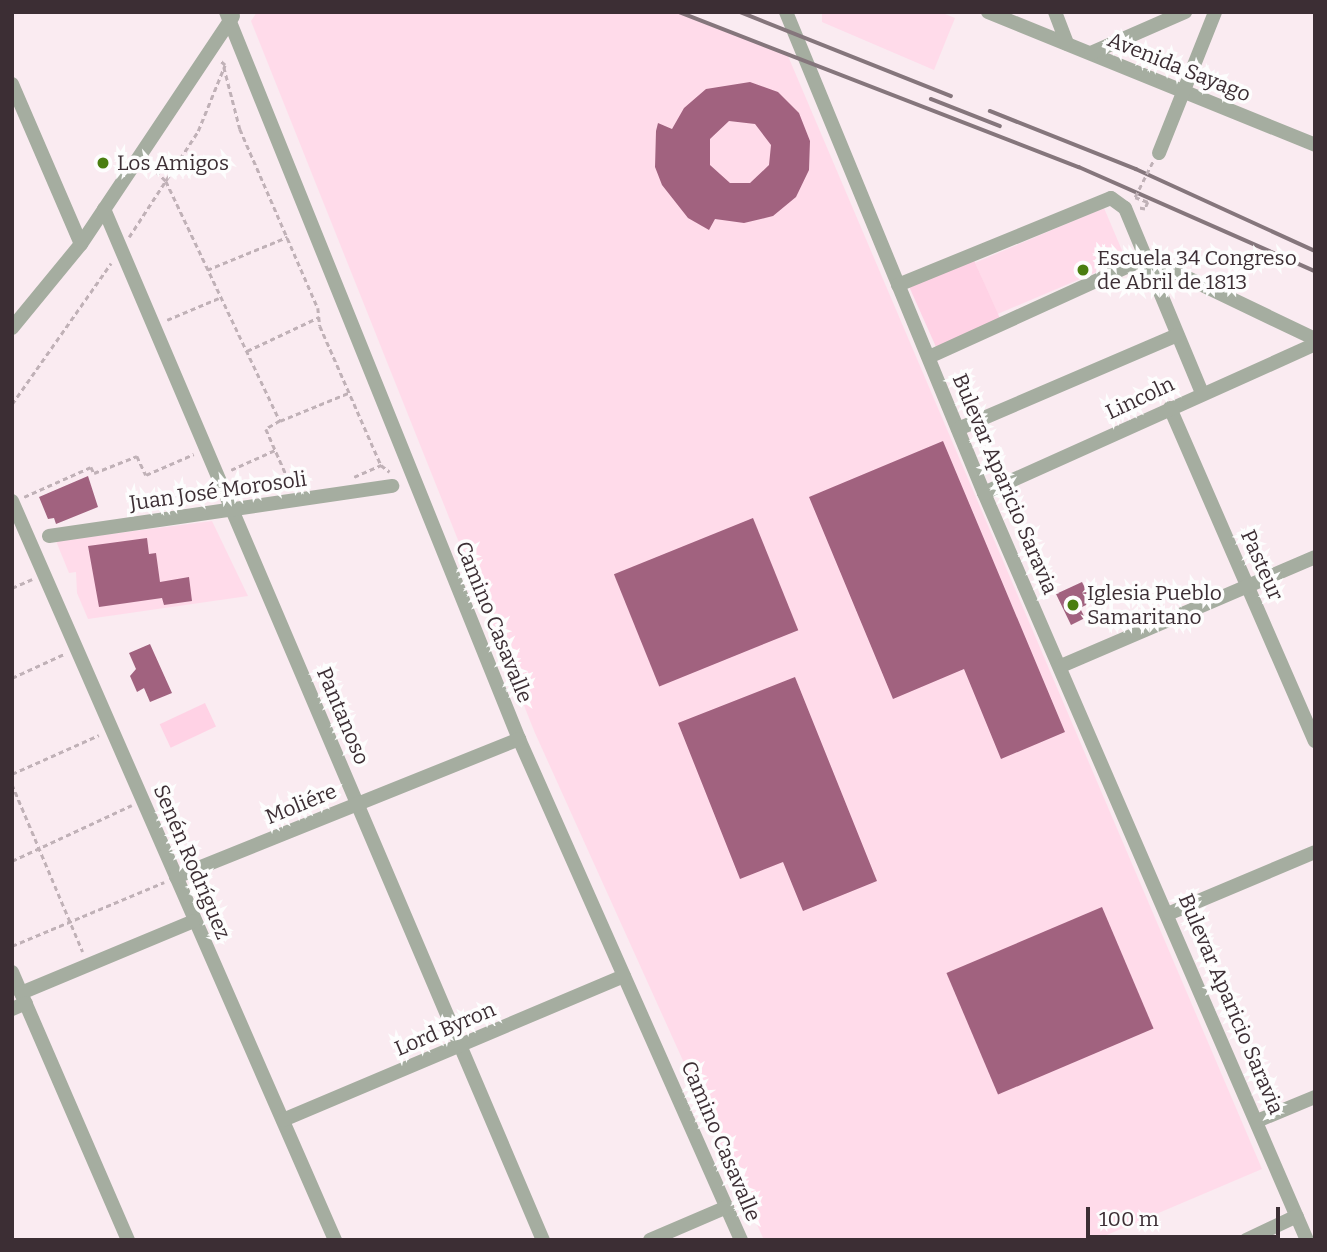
<!DOCTYPE html>
<meta charset="utf-8">
<style>
body{margin:0}
#map{position:relative;width:1327px;height:1252px;overflow:hidden;background:#faebf1;font-family:Bitter,serif}
div>[style]{position:absolute}
.built>*{inset:0;background:#ffdbea;transform-origin:0 0}
.green>*{inset:0;background:#ffd2e5;transform-origin:0 0}
.building>*{inset:0;background:#a1627f;transform-origin:0 0}
.path>*{height:2.5px;margin-top:-1.25px;transform-origin:0;background:repeating-linear-gradient(90deg,#c0b1b7 0 5px,transparent 0 8.5px)}
.minor>*{height:14px;margin:-7px;padding:0 7px;transform-origin:7px;border-radius:7px;background:#a5ada0}
.rail>*{height:3.5px;margin:-1.75px;padding:0 1.75px;transform-origin:1.75px;border-radius:1.75px;background:#85767c}
.path-bridge>*{height:2.5px;margin-top:-1.25px;transform-origin:0;background:repeating-linear-gradient(90deg,#c0b1b7 0 5px,transparent 0 8.5px)}
.dots>*{width:19px;height:19px;translate:-50% -50%;box-sizing:border-box;border:4px solid #fdfdfd;border-radius:50%}
span{translate:-50% -50%;white-space:nowrap;text-align:center;line-height:1.15;-webkit-text-stroke:7px #fdfdfd;paint-order:stroke}
.street-label{font-size:21px;color:#3c2e34}
.poi-label{font-size:21px;color:#3c2e34}
.left{translate:0 -50%;text-align:left}
.frame{position:absolute;inset:0;border:14px solid #3c2e34;pointer-events:none}
.scale{position:absolute;left:1086px;top:1207px;width:194px;height:32px;box-sizing:border-box;border:4px solid #3c2e34;border-top:0;padding-left:9px;font-size:21px;line-height:24px;white-space:nowrap;color:#3c2e34;-webkit-text-stroke:5px #fdfdfd;paint-order:stroke}
</style>
<div id="map">
<div class="built">
<div style="clip-path:polygon(257px 12px,677px 12px,788px 56px,1262px 1169px,1095px 1240px,764px 1240px,535px 733px,251px 21px)"></div>
<div style="clip-path:polygon(822px 12px,940px 12px,955px 18px,934px 70px,822px 22px)"></div>
<div style="left:1104px;top:208px;width:56px;height:140px;rotate:67deg"></div>
<div style="clip-path:polygon(212px 521px,248px 596px,88px 619px,77px 593px,76px 572px,69px 573px,56px 541px)"></div>
</div>
<div class="green">
<div style="left:973px;top:258px;width:68px;height:70px;rotate:66deg"></div>
<div style="left:205px;top:703px;width:26px;height:50px;rotate:65deg"></div>
</div>
<div class="building">
<div style="clip-path:polygon(evenodd,750px 82px,778px 92px,799px 113px,810px 141px,809px 170px,796px 197px,773px 216px,744px 223px,715px 219px,709px 230px,688px 218px,662px 185px,655px 167px,656px 131px,658px 123px,672px 129px,684px 108px,706px 89px,750px 82px,729px 121px,755px 124px,771px 145px,769px 165px,750px 183px,730px 183px,710px 165px,710px 139px,729px 121px)"></div>
<div style="clip-path:polygon(943px 441px,1065px 732px,1001px 759px,964px 669px,893px 699px,809px 497px)"></div>
<div style="clip-path:polygon(88px 476px,98px 507px,56px 524px,54px 518px,48px 519px,39px 497px)"></div>
<div style="left:753px;top:518px;width:121px;height:150px;rotate:68deg"></div>
<div style="clip-path:polygon(147px 538px,149px 554px,156px 553px,160px 582px,189px 577px,192px 601px,164px 605px,162px 598px,99px 607px,88px 546px)"></div>
<div style="clip-path:polygon(1082px 582px,1092px 602px,1080px 608px,1085px 618px,1071px 625px,1056px 594px)"></div>
<div style="clip-path:polygon(150px 644px,172px 693px,150px 702px,144px 688px,137px 692px,130px 676px,136px 669px,129px 653px)"></div>
<div style="clip-path:polygon(795px 677px,877px 881px,803px 911px,783px 862px,740px 879px,678px 723px)"></div>
<div style="left:1102px;top:907px;width:132px;height:169px;rotate:67deg"></div>
</div>
<div class="path">
<div style="left:224px;top:67px;width:64px;rotate:75.5deg"></div>
<div style="left:240px;top:129px;width:195px;rotate:66.5deg"></div>
<div style="left:318px;top:308px;width:18px;rotate:84deg"></div>
<div style="left:320px;top:326px;width:152px;rotate:66.3deg"></div>
<div style="left:381px;top:465px;width:11px;rotate:38deg"></div>
<div style="left:150px;top:165px;width:23px;rotate:45deg"></div>
<div style="left:166px;top:181px;width:266px;rotate:64.6deg"></div>
<div style="left:280px;top:421px;width:16px;rotate:150deg"></div>
<div style="left:266px;top:429px;width:64px;rotate:66.2deg"></div>
<div style="left:1135px;top:197px;width:14px;rotate:21deg"></div>
<div style="left:1148px;top:202px;width:8px;rotate:113deg"></div>
<div style="left:1145px;top:209px;width:6px;rotate:-171deg"></div>
<div style="left:129px;top:237px;width:126px;rotate:-56.9deg"></div>
<div style="left:198px;top:131px;width:71px;rotate:-67.8deg"></div>
<div style="left:225px;top:65px;width:6px;rotate:-141deg"></div>
<div style="left:207px;top:270px;width:87px;rotate:-22.4deg"></div>
<div style="left:167px;top:320px;width:56px;rotate:-22.9deg"></div>
<div style="left:247px;top:351px;width:80px;rotate:-25.3deg"></div>
<div style="left:12px;top:404px;width:172px;rotate:-54.9deg"></div>
<div style="left:280px;top:421px;width:74px;rotate:-22.4deg"></div>
<div style="left:231px;top:470px;width:48px;rotate:-24.4deg"></div>
<div style="left:354px;top:477px;width:30px;rotate:-24deg"></div>
<div style="left:24px;top:497px;width:73px;rotate:-24.1deg"></div>
<div style="left:91px;top:467px;width:7px;rotate:63deg"></div>
<div style="left:94px;top:473px;width:46px;rotate:-21.6deg"></div>
<div style="left:137px;top:456px;width:21px;rotate:65deg"></div>
<div style="left:146px;top:475px;width:52px;rotate:-23.6deg"></div>
<div style="left:12px;top:588px;width:22px;rotate:-24deg"></div>
<div style="left:12px;top:678px;width:57px;rotate:-24.8deg"></div>
<div style="left:12px;top:774px;width:95px;rotate:-24.1deg"></div>
<div style="left:12px;top:784px;width:182px;rotate:67.1deg"></div>
<div style="left:12px;top:861px;width:132px;rotate:-25deg"></div>
<div style="left:12px;top:946px;width:165px;rotate:-22.8deg"></div>
</div>
<div class="minor">
<div style="left:226px;top:12px;width:784px;rotate:68.05deg"></div>
<div style="left:519px;top:739px;width:548px;rotate:66.1deg"></div>
<div style="left:786px;top:12px;width:520px;rotate:67.63deg"></div>
<div style="left:984px;top:493px;width:814px;rotate:66.62deg"></div>
<div style="left:988px;top:12px;width:353px;rotate:22.1deg"></div>
<div style="left:1055px;top:12px;width:34px;rotate:69deg"></div>
<div style="left:1091px;top:53px;width:103px;rotate:-23.6deg"></div>
<div style="left:12px;top:84px;width:174px;rotate:66.7deg"></div>
<div style="left:1159px;top:153px;width:152px;rotate:-68.3deg"></div>
<div style="left:104px;top:209px;width:1121px;rotate:66.94deg"></div>
<div style="left:898px;top:285px;width:230px;rotate:-22.2deg"></div>
<div style="left:1111px;top:198px;width:17px;rotate:36deg"></div>
<div style="left:1125px;top:208px;width:200px;rotate:67.4deg"></div>
<div style="left:12px;top:328px;width:109px;rotate:-50.6deg"></div>
<div style="left:81px;top:244px;width:274px;rotate:-56.3deg"></div>
<div style="left:929px;top:357px;width:239px;rotate:-24.5deg"></div>
<div style="left:1146px;top:258px;width:187px;rotate:25.6deg"></div>
<div style="left:1170px;top:408px;width:363px;rotate:66.5deg"></div>
<div style="left:958px;top:429px;width:238px;rotate:-23.2deg"></div>
<div style="left:984px;top:493px;width:363px;rotate:-24.2deg"></div>
<div style="left:12px;top:501px;width:807px;rotate:66.39deg"></div>
<div style="left:49px;top:536px;width:347px;rotate:-8.3deg"></div>
<div style="left:1061px;top:666px;width:276px;rotate:-23.2deg"></div>
<div style="left:176px;top:877px;width:370px;rotate:-21.9deg"></div>
<div style="left:1170px;top:913px;width:157px;rotate:-22.8deg"></div>
<div style="left:12px;top:972px;width:292px;rotate:66.6deg"></div>
<div style="left:21px;top:993px;width:187px;rotate:-22.6deg"></div>
<div style="left:12px;top:1009px;width:15px;rotate:-23deg"></div>
<div style="left:283px;top:1120px;width:370px;rotate:-22.9deg"></div>
<div style="left:1257px;top:1121px;width:63px;rotate:-22.5deg"></div>
<div style="left:650px;top:1240px;width:84px;rotate:-23.2deg"></div>
<div style="left:1246px;top:1240px;width:56px;rotate:-25.2deg"></div>
</div>
<div class="rail">
<div style="left:679px;top:12px;width:429px;rotate:21.2deg"></div>
<div style="left:1079px;top:167px;width:258px;rotate:23.8deg"></div>
<div style="left:740px;top:12px;width:227px;rotate:21.7deg"></div>
<div style="left:931px;top:99px;width:74px;rotate:21.4deg"></div>
<div style="left:990px;top:111px;width:157px;rotate:21.7deg"></div>
<div style="left:1136px;top:169px;width:197px;rotate:24.6deg"></div>
</div>
<div class="path-bridge">
<div style="left:1135px;top:197px;width:40px;rotate:-63.4deg"></div>
</div>
<div class="dots">
<div style="left:103px;top:163px;background:#4a7e10"></div>
<div style="left:1083px;top:270px;background:#4a7e10"></div>
<div style="left:1073px;top:605px;background:#4a7e10"></div>
</div>
<div class="street-label">
<span style="left:1179px;top:67px;rotate:22deg">Avenida Sayago</span>
<span style="left:1140px;top:398px;rotate:-25deg">Lincoln</span>
<span style="left:1005px;top:484px;rotate:67deg">Bulevar Aparicio Saravia</span>
<span style="left:218px;top:491px;rotate:-8deg">Juan José Morosoli</span>
<span style="left:1262px;top:565px;rotate:66deg">Pasteur</span>
<span style="left:494px;top:622px;rotate:68deg">Camino Casavalle</span>
<span style="left:343px;top:716px;rotate:67deg">Pantanoso</span>
<span style="left:301px;top:804px;rotate:-22deg">Moliére</span>
<span style="left:192px;top:862px;rotate:67deg">Senén Rodríguez</span>
<span style="left:1231px;top:1004px;rotate:67deg">Bulevar Aparicio Saravia</span>
<span style="left:445px;top:1029px;rotate:-23deg">Lord Byron</span>
<span style="left:721px;top:1141px;rotate:67deg">Camino Casavalle</span>
</div>
<div class="poi-label">
<span class="left" style="left:117px;top:163px">Los Amigos</span>
<span class="left" style="left:1097px;top:270px">Escuela 34 Congreso<br>de Abril de 1813</span>
<span class="left" style="left:1087px;top:605px">Iglesia Pueblo<br>Samaritano</span>
</div>
<div class="frame"></div>
<div class="scale">100 m</div>
</div>
